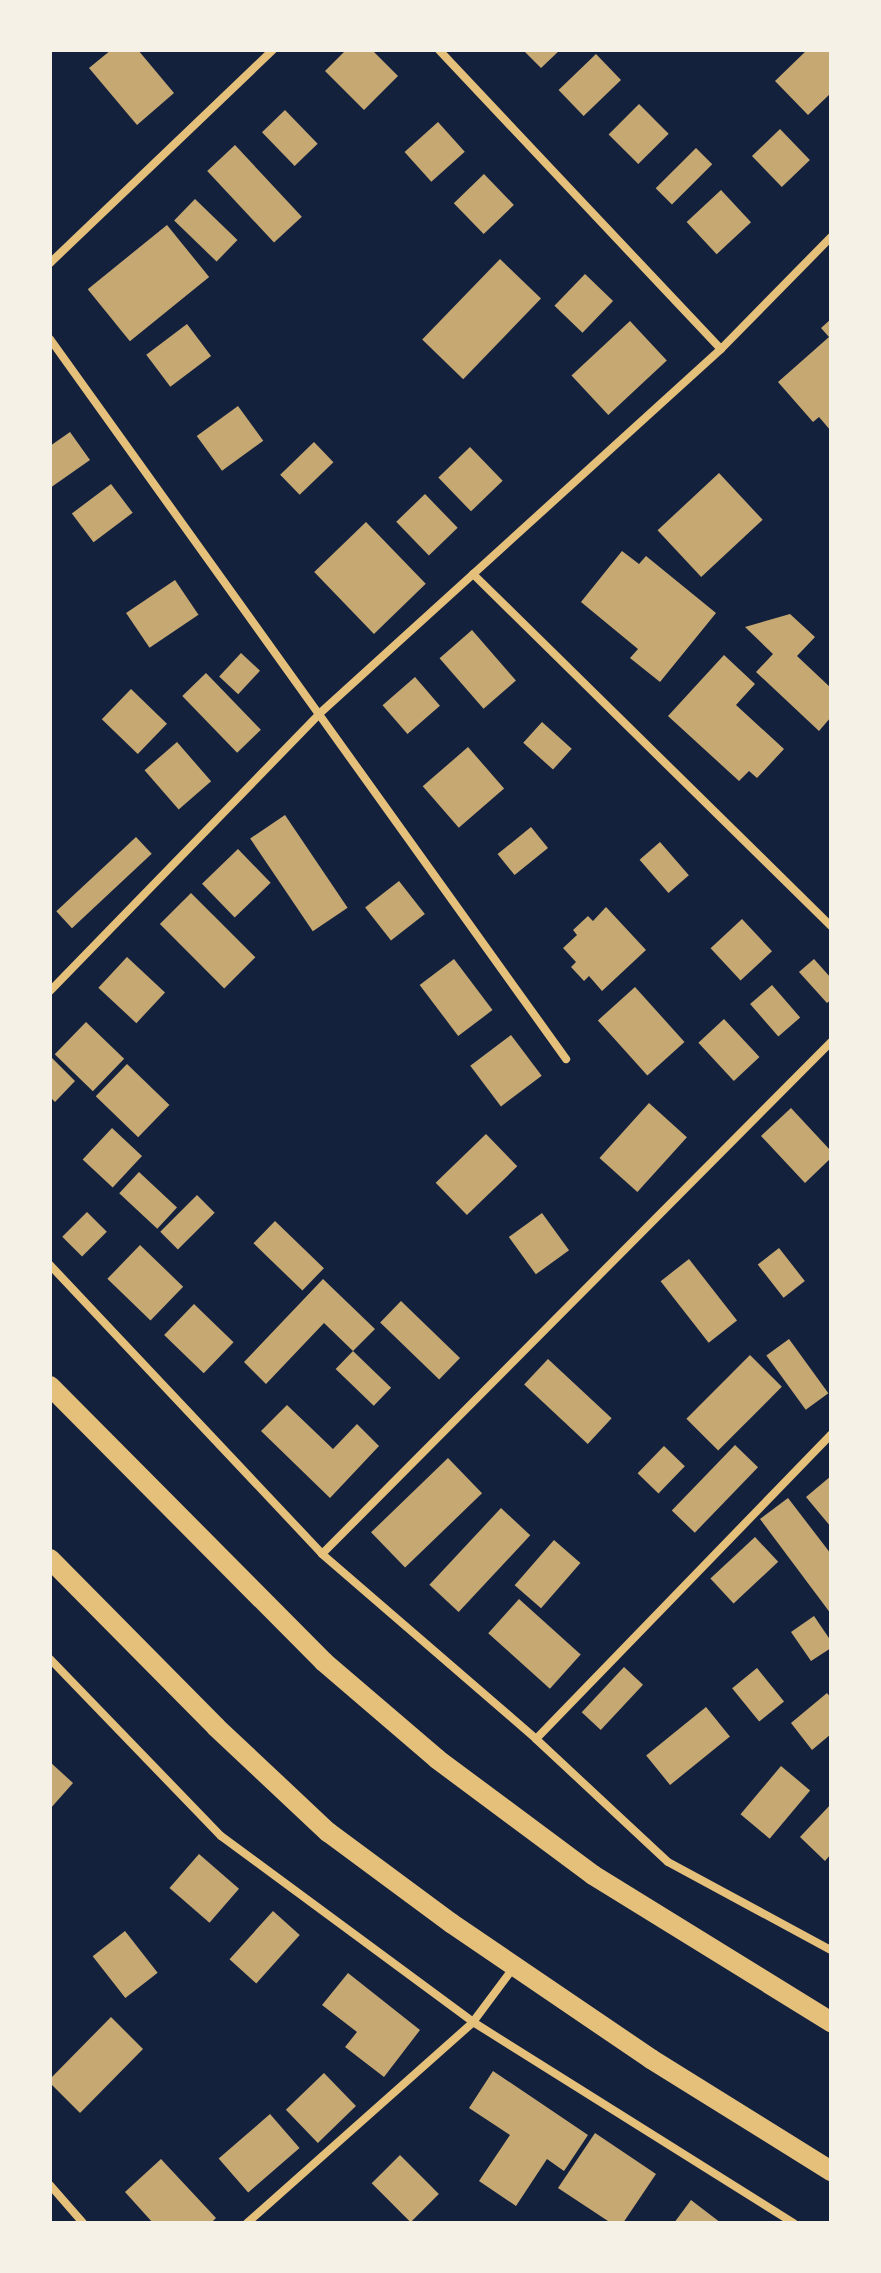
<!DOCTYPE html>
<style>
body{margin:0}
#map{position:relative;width:881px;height:2273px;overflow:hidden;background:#14213d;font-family:"DM Sans",sans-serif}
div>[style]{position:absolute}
.building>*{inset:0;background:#c6a872;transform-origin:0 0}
.minor>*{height:8px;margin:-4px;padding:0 4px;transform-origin:4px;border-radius:4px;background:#e5c07b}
.primary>*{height:20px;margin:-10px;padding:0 10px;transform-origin:10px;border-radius:10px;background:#e5c07b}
span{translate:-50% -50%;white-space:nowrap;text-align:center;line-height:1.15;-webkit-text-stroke:6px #f6f1e7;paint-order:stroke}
.frame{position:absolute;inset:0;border:52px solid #f6f1e7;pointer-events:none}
</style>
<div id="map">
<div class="building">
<div style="clip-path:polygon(111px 50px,138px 50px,174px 93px,137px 125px,89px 68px)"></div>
<div style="clip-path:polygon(346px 50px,372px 50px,398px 76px,364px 110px,325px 71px)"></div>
<div style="clip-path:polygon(523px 50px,560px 50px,541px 68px)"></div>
<div style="clip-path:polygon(807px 50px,831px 50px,831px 93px,808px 115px,775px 81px)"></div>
<div style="left:596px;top:54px;width:36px;height:52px;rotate:46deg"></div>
<div style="left:639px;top:104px;width:42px;height:43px;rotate:45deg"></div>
<div style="left:285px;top:110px;width:47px;height:32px;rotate:46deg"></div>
<div style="left:438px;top:122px;width:40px;height:45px;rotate:48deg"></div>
<div style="left:780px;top:129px;width:43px;height:39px;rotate:46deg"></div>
<div style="left:235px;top:145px;width:98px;height:38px;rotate:47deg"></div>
<div style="left:696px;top:148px;width:23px;height:57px;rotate:45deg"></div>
<div style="left:484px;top:174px;width:43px;height:42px;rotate:46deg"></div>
<div style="left:721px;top:190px;width:44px;height:47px;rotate:47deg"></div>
<div style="left:195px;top:199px;width:59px;height:30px;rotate:44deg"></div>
<div style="left:167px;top:225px;width:67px;height:102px;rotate:51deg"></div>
<div style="left:500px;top:259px;width:57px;height:112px;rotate:44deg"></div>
<div style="left:585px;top:274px;width:39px;height:44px;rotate:44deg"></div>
<div style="clip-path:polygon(831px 319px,831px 431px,819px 417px,813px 422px,778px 382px,829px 337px,821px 328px)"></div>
<div style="left:630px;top:321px;width:54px;height:80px;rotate:47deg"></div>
<div style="left:187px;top:324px;width:40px;height:51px;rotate:53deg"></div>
<div style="left:238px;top:406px;width:43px;height:51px;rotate:54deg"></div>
<div style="clip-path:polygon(70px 432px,90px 460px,50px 488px,50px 446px)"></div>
<div style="left:314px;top:442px;width:28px;height:47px;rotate:46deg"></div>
<div style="left:470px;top:447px;width:47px;height:44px;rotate:46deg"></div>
<div style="left:719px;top:473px;width:64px;height:84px;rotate:47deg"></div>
<div style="left:111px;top:484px;width:36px;height:49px;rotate:53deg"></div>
<div style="left:425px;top:494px;width:47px;height:40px;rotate:46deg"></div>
<div style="left:366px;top:522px;width:86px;height:72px;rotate:46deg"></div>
<div style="clip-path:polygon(622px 551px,639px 564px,646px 556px,716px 613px,660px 682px,630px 658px,638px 649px,581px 602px)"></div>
<div style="left:175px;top:580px;width:42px;height:59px;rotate:56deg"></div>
<div style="clip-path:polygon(790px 614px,815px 637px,797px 656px,831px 688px,831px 717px,819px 731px,756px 672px,773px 654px,745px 627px)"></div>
<div style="left:472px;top:630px;width:67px;height:43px;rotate:49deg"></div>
<div style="left:241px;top:653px;width:26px;height:32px;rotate:43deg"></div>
<div style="clip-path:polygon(724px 655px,755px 684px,736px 705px,784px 749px,757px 778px,749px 771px,739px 781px,668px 716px)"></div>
<div style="left:206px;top:673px;width:79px;height:33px;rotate:46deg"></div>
<div style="left:415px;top:677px;width:38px;height:43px;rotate:49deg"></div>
<div style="left:131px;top:689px;width:50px;height:42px;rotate:44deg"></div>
<div style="left:542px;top:722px;width:40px;height:28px;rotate:42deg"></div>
<div style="left:177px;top:742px;width:52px;height:43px;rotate:49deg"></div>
<div style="left:468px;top:747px;width:55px;height:60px;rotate:49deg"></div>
<div style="left:285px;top:815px;width:112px;height:42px;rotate:56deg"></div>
<div style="left:531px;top:827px;width:27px;height:43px;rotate:51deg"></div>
<div style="left:136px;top:837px;width:23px;height:109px;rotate:47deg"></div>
<div style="left:660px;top:842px;width:44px;height:27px;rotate:49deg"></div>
<div style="left:238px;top:849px;width:47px;height:50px;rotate:46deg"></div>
<div style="left:399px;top:881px;width:42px;height:43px;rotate:52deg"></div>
<div style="left:191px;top:893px;width:91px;height:44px;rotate:45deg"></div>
<div style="clip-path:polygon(606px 907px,646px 950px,602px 991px,589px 976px,584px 981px,571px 967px,576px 962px,563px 948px,577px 935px,573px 930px,588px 916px,593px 921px)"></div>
<div style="left:742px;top:919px;width:44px;height:43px;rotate:47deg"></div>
<div style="left:127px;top:957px;width:52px;height:42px;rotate:43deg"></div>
<div style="left:454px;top:959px;width:64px;height:43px;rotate:53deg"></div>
<div style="clip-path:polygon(814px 959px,831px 978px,831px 1000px,827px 1003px,799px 972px)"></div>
<div style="left:772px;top:985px;width:43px;height:29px;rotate:49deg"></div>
<div style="left:635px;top:987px;width:74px;height:50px;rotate:48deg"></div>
<div style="left:724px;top:1019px;width:52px;height:35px;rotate:47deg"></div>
<div style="left:86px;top:1022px;width:53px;height:45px;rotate:44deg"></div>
<div style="left:511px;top:1035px;width:51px;height:51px;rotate:53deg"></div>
<div style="clip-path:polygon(50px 1056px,75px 1081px,55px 1102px,50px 1097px)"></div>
<div style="left:127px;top:1064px;width:59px;height:45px;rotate:44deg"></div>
<div style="left:649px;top:1103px;width:51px;height:74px;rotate:42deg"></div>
<div style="clip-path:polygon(791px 1108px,831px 1151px,831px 1158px,805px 1183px,761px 1136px)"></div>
<div style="left:112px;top:1128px;width:41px;height:43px;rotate:43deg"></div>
<div style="left:486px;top:1134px;width:45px;height:70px;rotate:46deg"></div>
<div style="left:139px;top:1172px;width:52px;height:29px;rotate:43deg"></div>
<div style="left:197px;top:1195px;width:25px;height:52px;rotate:45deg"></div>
<div style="left:87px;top:1212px;width:28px;height:35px;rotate:45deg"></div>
<div style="left:542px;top:1213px;width:46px;height:41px;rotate:54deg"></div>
<div style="left:275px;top:1221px;width:68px;height:31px;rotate:44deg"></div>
<div style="left:140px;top:1245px;width:60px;height:47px;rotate:44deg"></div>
<div style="left:779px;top:1248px;width:42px;height:27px;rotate:52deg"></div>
<div style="left:689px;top:1259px;width:78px;height:36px;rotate:52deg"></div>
<div style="clip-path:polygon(323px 1279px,375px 1329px,353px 1351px,324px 1323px,266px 1384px,244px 1362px)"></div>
<div style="left:401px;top:1301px;width:82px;height:30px;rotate:44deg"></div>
<div style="left:194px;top:1304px;width:55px;height:43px;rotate:44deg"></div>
<div style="left:789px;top:1339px;width:67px;height:28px;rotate:54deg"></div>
<div style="left:353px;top:1351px;width:53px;height:25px;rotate:44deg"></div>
<div style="left:750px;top:1355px;width:45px;height:90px;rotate:45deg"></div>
<div style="left:548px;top:1359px;width:87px;height:35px;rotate:43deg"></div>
<div style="clip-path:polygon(287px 1405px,333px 1449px,357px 1424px,379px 1446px,330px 1498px,261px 1431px)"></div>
<div style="left:735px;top:1445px;width:32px;height:91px;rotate:44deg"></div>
<div style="left:664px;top:1446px;width:29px;height:38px;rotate:44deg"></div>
<div style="left:448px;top:1458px;width:49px;height:107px;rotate:46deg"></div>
<div style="clip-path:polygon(831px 1476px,831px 1527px,806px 1497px)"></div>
<div style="clip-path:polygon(788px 1498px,831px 1554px,831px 1614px,760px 1519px)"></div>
<div style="left:501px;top:1508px;width:40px;height:105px;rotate:43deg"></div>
<div style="left:755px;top:1537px;width:34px;height:61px;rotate:47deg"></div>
<div style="left:554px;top:1540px;width:35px;height:60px;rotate:41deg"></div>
<div style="left:519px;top:1599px;width:83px;height:46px;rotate:42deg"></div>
<div style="clip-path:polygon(814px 1616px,831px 1641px,831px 1648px,811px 1661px,791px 1632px)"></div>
<div style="left:624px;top:1667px;width:26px;height:62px;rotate:43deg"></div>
<div style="left:757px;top:1668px;width:43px;height:32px;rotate:51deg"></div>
<div style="clip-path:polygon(827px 1693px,831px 1698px,831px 1734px,812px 1750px,791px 1723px)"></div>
<div style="left:706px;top:1707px;width:38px;height:77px;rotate:51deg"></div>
<div style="clip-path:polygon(50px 1762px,73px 1783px,50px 1809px)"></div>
<div style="left:781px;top:1766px;width:38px;height:63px;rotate:40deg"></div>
<div style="clip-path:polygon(831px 1804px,831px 1854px,825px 1861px,800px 1837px)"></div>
<div style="left:199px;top:1854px;width:53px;height:45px;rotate:41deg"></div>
<div style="left:273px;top:1911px;width:36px;height:65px;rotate:42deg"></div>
<div style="left:125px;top:1931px;width:53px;height:41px;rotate:52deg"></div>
<div style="clip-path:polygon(348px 1973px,420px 2030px,384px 2077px,345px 2047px,357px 2032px,322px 2005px)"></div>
<div style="clip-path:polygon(111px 2017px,143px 2049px,80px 2113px,50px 2083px,50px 2079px)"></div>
<div style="clip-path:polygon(493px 2071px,588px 2135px,564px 2171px,547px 2159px,516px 2206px,479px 2181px,510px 2135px,469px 2108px)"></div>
<div style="left:324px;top:2073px;width:46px;height:53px;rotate:46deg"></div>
<div style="left:270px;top:2114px;width:45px;height:68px;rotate:49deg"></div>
<div style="clip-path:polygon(595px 2133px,656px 2174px,623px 2223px,611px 2223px,558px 2188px)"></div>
<div style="left:400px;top:2155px;width:55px;height:40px;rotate:45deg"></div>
<div style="clip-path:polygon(161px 2159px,216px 2218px,211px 2223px,153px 2223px,125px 2192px)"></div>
<div style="clip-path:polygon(691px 2200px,721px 2223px,674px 2223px)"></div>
</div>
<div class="minor">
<div style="left:439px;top:50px;width:411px;rotate:46.7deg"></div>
<div style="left:50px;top:263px;width:308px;rotate:-43.7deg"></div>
<div style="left:50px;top:339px;width:886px;rotate:54.37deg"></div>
<div style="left:473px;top:574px;width:502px;rotate:44.52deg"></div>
<div style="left:50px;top:991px;width:386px;rotate:-45.8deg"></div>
<div style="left:319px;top:714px;width:543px;rotate:-42.24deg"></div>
<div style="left:721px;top:349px;width:157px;rotate:-45.5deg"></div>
<div style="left:50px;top:1265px;width:397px;rotate:46.7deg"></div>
<div style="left:322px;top:1554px;width:283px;rotate:40.8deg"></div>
<div style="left:536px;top:1739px;width:180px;rotate:43deg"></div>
<div style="left:668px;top:1862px;width:185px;rotate:28.4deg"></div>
<div style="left:322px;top:1554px;width:722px;rotate:-45.17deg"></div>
<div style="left:50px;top:1659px;width:246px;rotate:46deg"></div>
<div style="left:221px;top:1836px;width:313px;rotate:36.4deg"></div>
<div style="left:473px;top:2022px;width:379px;rotate:32.1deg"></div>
<div style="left:536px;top:1739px;width:424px;rotate:-45.9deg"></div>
<div style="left:50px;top:2185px;width:50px;rotate:49deg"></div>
<div style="left:247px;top:2223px;width:302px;rotate:-41.6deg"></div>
<div style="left:473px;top:2022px;width:69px;rotate:-53.3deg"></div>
</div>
<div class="primary">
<div style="left:50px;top:1386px;width:389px;rotate:45.2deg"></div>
<div style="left:324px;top:1662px;width:149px;rotate:40.6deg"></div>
<div style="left:437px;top:1759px;width:194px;rotate:36.6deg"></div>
<div style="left:593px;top:1875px;width:280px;rotate:31.7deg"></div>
<div style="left:50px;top:1559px;width:236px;rotate:45.3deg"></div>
<div style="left:216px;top:1727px;width:154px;rotate:43.2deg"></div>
<div style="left:328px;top:1832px;width:153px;rotate:36.5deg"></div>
<div style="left:451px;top:1923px;width:242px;rotate:34.2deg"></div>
<div style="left:651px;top:2059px;width:212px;rotate:31.9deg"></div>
</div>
<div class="frame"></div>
</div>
